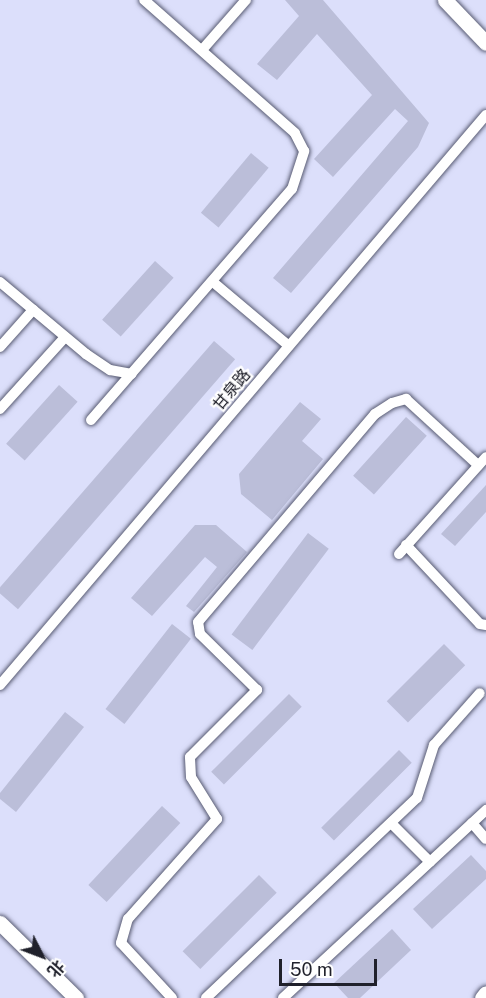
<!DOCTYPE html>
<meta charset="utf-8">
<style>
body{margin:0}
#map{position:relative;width:486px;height:998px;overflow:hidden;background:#dcdffb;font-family:"Public Sans","Noto Sans SC",sans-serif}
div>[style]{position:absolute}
.building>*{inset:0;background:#bbbed9;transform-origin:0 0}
.roads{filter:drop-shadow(0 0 2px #585b72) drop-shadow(0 0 2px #585b72)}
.street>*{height:10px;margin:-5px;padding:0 5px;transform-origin:5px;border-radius:5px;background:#fff}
.secondary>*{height:15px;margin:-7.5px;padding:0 7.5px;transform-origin:7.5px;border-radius:7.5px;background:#fff}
span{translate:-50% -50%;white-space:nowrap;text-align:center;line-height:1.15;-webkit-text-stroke:4.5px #fff;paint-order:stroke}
.street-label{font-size:16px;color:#20212b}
.north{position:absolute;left:12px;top:926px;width:60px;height:60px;-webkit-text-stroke:4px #fff;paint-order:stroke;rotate:132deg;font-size:16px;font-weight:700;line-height:24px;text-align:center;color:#20212b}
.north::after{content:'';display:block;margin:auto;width:21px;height:27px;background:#20212b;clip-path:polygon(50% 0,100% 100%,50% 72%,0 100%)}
.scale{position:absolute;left:279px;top:959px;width:98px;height:27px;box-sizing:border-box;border:3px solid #20212b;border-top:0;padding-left:8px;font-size:18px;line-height:21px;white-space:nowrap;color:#20212b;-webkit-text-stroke:4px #fff;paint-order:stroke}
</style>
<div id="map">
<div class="building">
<div style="clip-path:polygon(285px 0,323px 0,429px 123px,418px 147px,291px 293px,273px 278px,408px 121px,395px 109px,333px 177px,314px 159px,372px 95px,317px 34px,277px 80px,257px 64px,299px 16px)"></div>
<div style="left:251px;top:153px;width:23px;height:78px;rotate:40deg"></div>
<div style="left:155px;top:261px;width:25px;height:79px;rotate:42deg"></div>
<div style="left:214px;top:341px;width:28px;height:331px;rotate:41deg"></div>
<div style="left:59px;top:385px;width:25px;height:79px;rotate:42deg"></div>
<div style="clip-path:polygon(300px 402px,321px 419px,302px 441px,323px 459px,272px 520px,241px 494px,239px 474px)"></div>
<div style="left:406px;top:417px;width:28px;height:79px;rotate:42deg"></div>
<div style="clip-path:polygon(486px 485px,486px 512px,455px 546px,441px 534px)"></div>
<div style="clip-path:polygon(195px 525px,216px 525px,247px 552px,194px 612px,186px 606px,217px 567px,205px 557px,152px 616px,131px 598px)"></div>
<div style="left:308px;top:533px;width:26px;height:127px;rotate:37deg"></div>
<div style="left:172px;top:624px;width:24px;height:108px;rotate:38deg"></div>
<div style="left:444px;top:644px;width:30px;height:81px;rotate:45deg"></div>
<div style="left:289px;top:694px;width:18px;height:110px;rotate:45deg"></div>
<div style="clip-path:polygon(65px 712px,84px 727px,16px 812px,0 799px,0 793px)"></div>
<div style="left:399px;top:750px;width:18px;height:110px;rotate:45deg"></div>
<div style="left:162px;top:806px;width:25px;height:108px;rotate:43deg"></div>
<div style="clip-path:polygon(471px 855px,486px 871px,486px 879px,432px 929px,413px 909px)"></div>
<div style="left:259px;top:875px;width:25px;height:108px;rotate:45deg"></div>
<div style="clip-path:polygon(392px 929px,411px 950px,360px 998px,348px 998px,334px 983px)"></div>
</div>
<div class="roads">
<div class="street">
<div style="left:202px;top:50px;width:67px;rotate:-48.7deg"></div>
<div style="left:0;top:282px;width:112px;rotate:39.9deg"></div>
<div style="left:86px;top:354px;width:29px;rotate:34deg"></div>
<div style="left:110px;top:370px;width:22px;rotate:10deg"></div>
<div style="left:213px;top:282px;width:99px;rotate:40.1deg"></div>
<div style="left:0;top:347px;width:50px;rotate:-48.3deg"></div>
<div style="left:0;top:409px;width:97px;rotate:-47.9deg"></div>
<div style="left:91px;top:420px;width:306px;rotate:-49deg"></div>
<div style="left:292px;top:189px;width:40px;rotate:-72deg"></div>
<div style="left:304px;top:151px;width:20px;rotate:-117deg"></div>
<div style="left:295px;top:133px;width:201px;rotate:-138.6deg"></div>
<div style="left:406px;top:545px;width:108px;rotate:46.9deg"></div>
<div style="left:480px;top:624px;width:6px;rotate:9deg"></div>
<div style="left:399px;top:554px;width:130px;rotate:-48.1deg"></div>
<div style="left:0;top:685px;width:749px;rotate:-49.55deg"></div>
<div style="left:391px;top:823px;width:55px;rotate:45deg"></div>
<div style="left:472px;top:823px;width:21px;rotate:49deg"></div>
<div style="left:172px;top:998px;width:75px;rotate:-132.8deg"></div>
<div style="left:121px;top:943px;width:25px;rotate:-74deg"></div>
<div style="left:128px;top:919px;width:134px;rotate:-48.3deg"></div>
<div style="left:217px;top:819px;width:49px;rotate:-121.8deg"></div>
<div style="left:191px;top:777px;width:20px;rotate:-93deg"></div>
<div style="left:190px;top:757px;width:95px;rotate:-45deg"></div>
<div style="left:257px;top:690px;width:80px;rotate:-135.5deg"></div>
<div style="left:200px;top:634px;width:12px;rotate:-99deg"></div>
<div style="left:198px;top:622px;width:273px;rotate:-49.6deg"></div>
<div style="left:375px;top:414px;width:20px;rotate:-33deg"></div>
<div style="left:392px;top:403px;width:15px;rotate:-16deg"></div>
<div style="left:406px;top:399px;width:98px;rotate:42.5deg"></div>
<div style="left:206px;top:998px;width:291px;rotate:-43.5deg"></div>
<div style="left:417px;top:798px;width:56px;rotate:-72.2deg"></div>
<div style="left:434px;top:745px;width:69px;rotate:-48.5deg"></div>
<div style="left:283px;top:998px;width:277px;rotate:-42.8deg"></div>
</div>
<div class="secondary">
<div style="left:445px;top:0;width:59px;rotate:46.4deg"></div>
<div style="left:0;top:923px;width:107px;rotate:44.6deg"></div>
<div style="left:482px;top:998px;width:6px;rotate:-51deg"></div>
</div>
</div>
<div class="street-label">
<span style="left:232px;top:390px;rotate:-50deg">甘泉路</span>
</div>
<div class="north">北</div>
<div class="scale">50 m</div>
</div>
